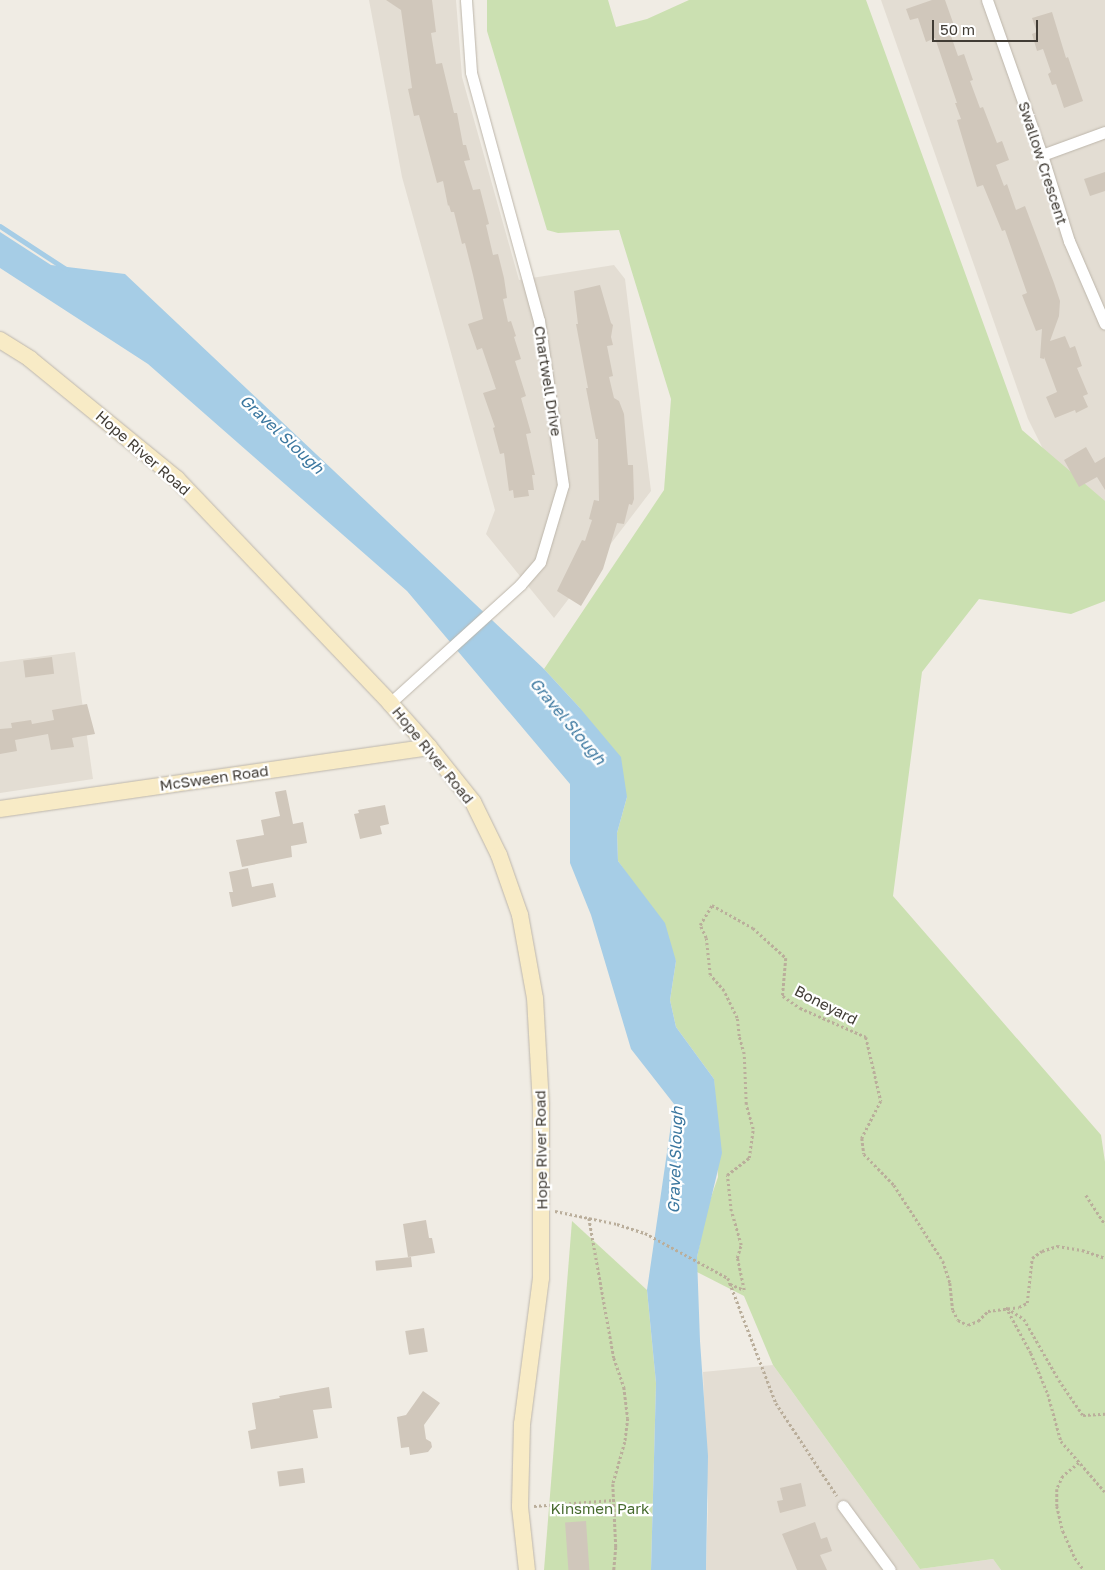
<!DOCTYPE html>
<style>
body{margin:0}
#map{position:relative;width:1105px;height:1570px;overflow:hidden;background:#f0ece4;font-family:"Golos Text",sans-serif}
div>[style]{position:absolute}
.residential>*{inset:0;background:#e3ddd3}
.green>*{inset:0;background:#cbe0b1}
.water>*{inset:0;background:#a6cde6}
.stream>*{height:4.5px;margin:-2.25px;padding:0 2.25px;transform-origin:2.25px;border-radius:2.25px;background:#a6cde6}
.building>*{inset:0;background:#d0c7bb;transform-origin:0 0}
.path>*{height:2.5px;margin-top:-1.25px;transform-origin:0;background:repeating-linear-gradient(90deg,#baae9b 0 2.5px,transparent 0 5px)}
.roads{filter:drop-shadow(0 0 1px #bdb6ab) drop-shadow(0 0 1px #bdb6ab)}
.street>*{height:11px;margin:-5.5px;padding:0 5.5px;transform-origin:5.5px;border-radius:5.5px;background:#fff}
.secondary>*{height:16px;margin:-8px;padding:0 8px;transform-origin:8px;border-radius:8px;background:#f8ebc6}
span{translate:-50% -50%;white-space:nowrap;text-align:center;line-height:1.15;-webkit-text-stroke:4.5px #fff;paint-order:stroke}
.street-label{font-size:15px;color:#413c35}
.park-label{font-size:15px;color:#476b2f}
.water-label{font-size:16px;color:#3b779f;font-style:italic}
.scale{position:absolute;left:932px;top:20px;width:106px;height:22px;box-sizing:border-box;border:2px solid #413c35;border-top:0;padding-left:6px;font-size:15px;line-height:18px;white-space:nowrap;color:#413c35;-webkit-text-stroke:4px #fff;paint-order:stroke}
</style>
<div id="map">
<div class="residential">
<div style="clip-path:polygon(369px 0,456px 0,462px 77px,519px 280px,614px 265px,625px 279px,651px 491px,554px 618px,486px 534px,495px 510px,402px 177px)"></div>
<div style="clip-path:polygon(881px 0,1105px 0,1105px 521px,1072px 507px,1028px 419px)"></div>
<div style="clip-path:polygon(75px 652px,93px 779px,0 793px,0 662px)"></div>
<div style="clip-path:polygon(773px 1365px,920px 1569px,993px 1559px,1001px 1570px,706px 1570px,708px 1504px,703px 1372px)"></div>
</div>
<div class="green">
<div style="clip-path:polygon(487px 0,608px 0,616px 27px,647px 19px,689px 0,866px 0,1022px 430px,1105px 501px,1105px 601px,1071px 614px,979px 599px,922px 672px,893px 896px,1101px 1135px,1105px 1162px,1105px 1570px,1001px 1570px,993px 1559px,920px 1569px,773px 1365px,744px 1296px,697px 1272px,697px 1257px,707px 1209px,718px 1177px,714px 1079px,676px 1027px,670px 1000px,676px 961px,636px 887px,618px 861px,617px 833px,627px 797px,579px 707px,544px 669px,664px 490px,671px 399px,619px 230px,558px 233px,547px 230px,487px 31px)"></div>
<div style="clip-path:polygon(572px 1221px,647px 1290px,656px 1383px,651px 1570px,544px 1570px)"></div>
</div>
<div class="water">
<div style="clip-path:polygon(0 232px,51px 265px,125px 274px,544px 669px,579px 707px,621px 757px,627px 797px,617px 833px,618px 861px,665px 923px,676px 961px,670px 1000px,676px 1027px,714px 1079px,722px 1153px,697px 1257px,700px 1341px,708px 1456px,706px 1570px,651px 1570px,656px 1383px,647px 1290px,674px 1104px,631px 1049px,591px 915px,570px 863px,570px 784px,407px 591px,148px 364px,0 268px)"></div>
</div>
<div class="stream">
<div style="left:0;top:226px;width:79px;rotate:33.1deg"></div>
</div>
<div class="building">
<div style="clip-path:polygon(386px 0,432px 0,436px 32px,431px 33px,436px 64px,442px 63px,454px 113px,457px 113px,463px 145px,466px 145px,470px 160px,464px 161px,473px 190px,480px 189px,489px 224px,486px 225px,493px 255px,498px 254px,504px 278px,507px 298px,503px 299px,508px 322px,511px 321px,516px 336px,514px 337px,521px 359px,515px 361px,526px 396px,521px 398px,531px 433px,526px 434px,535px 475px,532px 475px,534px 490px,528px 490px,529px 496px,514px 498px,513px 490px,509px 491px,504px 453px,500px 454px,493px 428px,495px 427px,483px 393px,496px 389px,482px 348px,477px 350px,468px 324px,483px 319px,473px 275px,465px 243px,462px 244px,454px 212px,451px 212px,449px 205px,448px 206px,443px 181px,437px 183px,419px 115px,414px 116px,408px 89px,412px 88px,401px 10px)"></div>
<div style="clip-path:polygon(932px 0,945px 0,956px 31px,950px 33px,958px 56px,964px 54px,973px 80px,970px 81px,980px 108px,983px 107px,997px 143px,1002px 141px,1009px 160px,996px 165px,1004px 186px,1007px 184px,1016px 210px,1025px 206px,1054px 283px,1060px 301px,1059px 316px,1050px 341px,1065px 336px,1070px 348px,1075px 346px,1082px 366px,1077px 368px,1088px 394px,1083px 396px,1088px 407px,1076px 413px,1075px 410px,1055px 418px,1046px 397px,1057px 392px,1044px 357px,1044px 359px,1040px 358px,1042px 329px,1036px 331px,1022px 295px,1027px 293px,1005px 230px,1002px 231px,983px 185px,977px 187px,957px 120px,961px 119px,955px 103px,957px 103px,935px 38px,926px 42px,918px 18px,910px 20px,906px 9px)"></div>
<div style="clip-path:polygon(1052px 12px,1066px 58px,1068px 57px,1083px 101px,1064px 108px,1056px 84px,1052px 85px,1048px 74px,1051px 72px,1043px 49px,1037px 51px,1032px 34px,1037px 32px,1032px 18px)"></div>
<div style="clip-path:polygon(1105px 172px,1105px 191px,1090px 196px,1084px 179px)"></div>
<div style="clip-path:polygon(600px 285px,611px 323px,613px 325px,611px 337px,613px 345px,607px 346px,613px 376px,609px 377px,614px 398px,619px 401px,624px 414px,628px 465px,633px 465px,634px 499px,632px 505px,629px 504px,624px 524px,617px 523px,603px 569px,581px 606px,557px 591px,582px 540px,585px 541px,592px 520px,589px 519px,594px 500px,599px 501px,598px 439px,596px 439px,586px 388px,588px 388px,576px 324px,578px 324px,574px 291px)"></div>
<div style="clip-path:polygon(1086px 447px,1095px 463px,1105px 457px,1105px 490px,1097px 477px,1079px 487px,1064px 460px)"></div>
<div style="left:52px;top:657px;width:17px;height:29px;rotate:83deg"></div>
<div style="clip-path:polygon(87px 704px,95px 734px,72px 738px,74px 747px,51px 750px,48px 734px,15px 740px,17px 751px,0 754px,0 729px,12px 728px,11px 723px,31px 720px,32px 724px,54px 720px,52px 710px)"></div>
<div style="clip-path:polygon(286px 790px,293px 824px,303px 822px,307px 843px,291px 846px,292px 857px,242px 867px,236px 840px,264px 835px,261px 820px,280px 816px,275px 792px)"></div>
<div style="clip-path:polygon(385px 805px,389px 824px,380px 826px,382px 834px,360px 839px,354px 814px,359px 813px,358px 810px)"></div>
<div style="clip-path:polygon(248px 868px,252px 887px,273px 883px,276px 897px,232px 907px,229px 892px,233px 892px,229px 872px)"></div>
<div style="clip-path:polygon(426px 1220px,429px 1238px,432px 1238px,435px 1253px,408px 1257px,403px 1224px)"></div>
<div style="left:411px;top:1257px;width:10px;height:36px;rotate:84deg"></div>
<div style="left:424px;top:1328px;width:24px;height:19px;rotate:81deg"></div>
<div style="clip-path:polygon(329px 1387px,332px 1408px,313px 1410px,318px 1438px,251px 1449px,248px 1431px,256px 1429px,252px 1403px,280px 1398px,279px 1396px)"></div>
<div style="clip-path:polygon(423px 1391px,440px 1403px,424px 1425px,426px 1439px,431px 1442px,432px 1447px,428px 1452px,410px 1455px,409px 1447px,401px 1448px,397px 1417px,406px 1415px)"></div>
<div style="left:303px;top:1468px;width:15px;height:26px;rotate:82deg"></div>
<div style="clip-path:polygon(801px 1483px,806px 1506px,780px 1513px,777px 1501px,783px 1500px,780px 1488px)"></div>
<div style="left:586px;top:1521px;width:49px;height:21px;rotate:86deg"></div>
<div style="clip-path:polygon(815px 1522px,821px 1539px,827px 1537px,832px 1551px,820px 1555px,827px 1570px,797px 1570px,782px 1534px)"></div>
</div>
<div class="path">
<div style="left:1086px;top:1195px;width:35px;rotate:57deg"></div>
<div style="left:555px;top:1211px;width:63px;rotate:11.8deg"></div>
<div style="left:617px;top:1224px;width:29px;rotate:18deg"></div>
<div style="left:645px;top:1233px;width:94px;rotate:28.5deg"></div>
<div style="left:728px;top:1278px;width:134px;rotate:69deg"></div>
<div style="left:776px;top:1403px;width:111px;rotate:56.7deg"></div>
<div style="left:589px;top:1218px;width:142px;rotate:79.9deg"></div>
<div style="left:614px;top:1358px;width:31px;rotate:71deg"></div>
<div style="left:624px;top:1387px;width:31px;rotate:83deg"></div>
<div style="left:628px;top:1418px;width:24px;rotate:97deg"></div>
<div style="left:625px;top:1442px;width:44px;rotate:105.9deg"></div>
<div style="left:613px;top:1484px;width:63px;rotate:87.3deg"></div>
<div style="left:616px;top:1547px;width:23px;rotate:95deg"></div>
<div style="left:730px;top:1284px;width:15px;rotate:23deg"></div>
<div style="left:744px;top:1290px;width:33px;rotate:-102deg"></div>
<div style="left:737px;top:1258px;width:14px;rotate:-73deg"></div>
<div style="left:741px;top:1245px;width:35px;rotate:-106deg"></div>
<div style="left:731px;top:1211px;width:36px;rotate:-96deg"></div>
<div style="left:727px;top:1175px;width:28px;rotate:-38deg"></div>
<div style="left:749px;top:1158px;width:29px;rotate:-82deg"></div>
<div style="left:753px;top:1129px;width:26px;rotate:-106deg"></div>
<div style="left:746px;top:1104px;width:50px;rotate:-92.3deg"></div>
<div style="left:744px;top:1054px;width:19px;rotate:-106deg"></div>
<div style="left:739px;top:1036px;width:18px;rotate:-96deg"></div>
<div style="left:737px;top:1018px;width:30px;rotate:-116deg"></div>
<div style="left:724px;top:991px;width:21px;rotate:-131deg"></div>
<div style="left:710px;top:975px;width:37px;rotate:-96deg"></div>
<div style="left:706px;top:938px;width:14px;rotate:-115deg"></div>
<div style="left:700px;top:925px;width:23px;rotate:-59deg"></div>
<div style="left:712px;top:905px;width:47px;rotate:29.3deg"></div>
<div style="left:753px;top:928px;width:45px;rotate:42.3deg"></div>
<div style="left:786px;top:958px;width:38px;rotate:95deg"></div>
<div style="left:783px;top:996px;width:21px;rotate:35deg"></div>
<div style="left:800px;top:1008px;width:72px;rotate:23.7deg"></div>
<div style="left:866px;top:1037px;width:66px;rotate:76.8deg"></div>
<div style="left:881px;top:1101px;width:42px;rotate:117.2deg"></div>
<div style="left:862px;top:1138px;width:16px;rotate:83deg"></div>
<div style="left:864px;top:1154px;width:43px;rotate:45.9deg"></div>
<div style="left:894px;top:1185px;width:90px;rotate:57.2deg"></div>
<div style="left:943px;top:1261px;width:23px;rotate:72deg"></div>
<div style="left:950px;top:1283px;width:27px;rotate:84deg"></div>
<div style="left:953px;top:1310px;width:11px;rotate:63deg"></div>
<div style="left:958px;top:1320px;width:11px;rotate:27deg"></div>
<div style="left:968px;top:1325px;width:11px;rotate:-22deg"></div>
<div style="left:978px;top:1321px;width:14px;rotate:-45deg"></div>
<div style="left:988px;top:1311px;width:31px;rotate:-7deg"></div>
<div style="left:1019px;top:1307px;width:9px;rotate:-27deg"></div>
<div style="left:1027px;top:1303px;width:45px;rotate:-83.7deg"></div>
<div style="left:1032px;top:1258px;width:12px;rotate:-35deg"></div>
<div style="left:1042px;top:1251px;width:16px;rotate:-18deg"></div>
<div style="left:1057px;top:1246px;width:25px;rotate:9deg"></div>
<div style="left:1082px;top:1250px;width:24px;rotate:19deg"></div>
<div style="left:1006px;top:1307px;width:52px;rotate:61.5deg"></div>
<div style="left:1031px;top:1353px;width:44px;rotate:67.5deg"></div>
<div style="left:1048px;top:1394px;width:49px;rotate:74.5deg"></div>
<div style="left:1061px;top:1441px;width:67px;rotate:49.2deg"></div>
<div style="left:1007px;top:1308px;width:20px;rotate:33deg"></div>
<div style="left:1024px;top:1319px;width:70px;rotate:60.2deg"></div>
<div style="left:1059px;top:1380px;width:42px;rotate:55.6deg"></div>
<div style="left:1083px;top:1415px;width:22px;rotate:-3deg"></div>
<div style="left:1079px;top:1463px;width:21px;rotate:141deg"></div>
<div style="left:1063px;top:1476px;width:14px;rotate:115deg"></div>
<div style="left:1057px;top:1489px;width:17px;rotate:90deg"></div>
<div style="left:1057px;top:1506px;width:26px;rotate:77deg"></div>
<div style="left:1063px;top:1531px;width:30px;rotate:66deg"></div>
<div style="left:1075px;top:1558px;width:15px;rotate:53deg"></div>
<div style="left:534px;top:1506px;width:79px;rotate:-4.3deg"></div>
</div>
<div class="roads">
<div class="street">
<div style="left:987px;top:0;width:164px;rotate:70.5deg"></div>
<div style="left:1042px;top:155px;width:90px;rotate:72.6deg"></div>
<div style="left:1069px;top:241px;width:90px;rotate:66.6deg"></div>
<div style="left:1042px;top:155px;width:67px;rotate:-20.1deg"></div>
<div style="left:390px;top:703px;width:176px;rotate:-42.2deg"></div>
<div style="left:520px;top:585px;width:30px;rotate:-49deg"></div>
<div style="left:540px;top:562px;width:80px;rotate:-73.4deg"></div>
<div style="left:563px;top:485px;width:166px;rotate:-98.3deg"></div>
<div style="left:539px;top:321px;width:258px;rotate:-105.3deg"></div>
<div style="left:471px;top:72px;width:72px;rotate:-94deg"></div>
<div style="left:843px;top:1506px;width:79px;rotate:53.7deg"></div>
</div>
<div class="secondary">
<div style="left:0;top:340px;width:36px;rotate:32deg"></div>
<div style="left:30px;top:359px;width:190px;rotate:39.2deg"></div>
<div style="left:177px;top:479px;width:309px;rotate:46.4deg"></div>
<div style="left:390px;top:703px;width:59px;rotate:48.4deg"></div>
<div style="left:429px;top:747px;width:70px;rotate:51.3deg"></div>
<div style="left:473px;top:802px;width:59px;rotate:63.9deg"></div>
<div style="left:499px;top:855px;width:64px;rotate:70.7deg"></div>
<div style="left:520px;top:915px;width:84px;rotate:79.8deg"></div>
<div style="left:535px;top:998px;width:108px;rotate:86.8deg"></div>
<div style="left:541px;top:1106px;width:172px;rotate:90deg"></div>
<div style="left:541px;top:1278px;width:147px;rotate:97.4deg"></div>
<div style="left:522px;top:1424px;width:83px;rotate:91.4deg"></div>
<div style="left:520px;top:1507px;width:63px;rotate:83.7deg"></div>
<div style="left:0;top:809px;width:433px;rotate:-8.2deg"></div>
</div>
</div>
<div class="street-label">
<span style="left:1043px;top:163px;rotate:72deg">Swallow Crescent</span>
<span style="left:548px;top:381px;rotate:81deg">Chartwell Drive</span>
<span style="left:143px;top:453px;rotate:41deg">Hope River Road</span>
<span style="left:433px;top:755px;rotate:51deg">Hope River Road</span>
<span style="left:214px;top:778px;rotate:-8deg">McSween Road</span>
<span style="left:826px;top:1005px;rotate:27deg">Boneyard</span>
<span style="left:541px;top:1150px;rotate:-91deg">Hope River Road</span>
</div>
<div class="park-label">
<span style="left:600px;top:1509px">Kinsmen Park</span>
</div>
<div class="water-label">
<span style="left:282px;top:434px;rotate:43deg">Gravel Slough</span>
<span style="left:568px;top:721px;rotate:50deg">Gravel Slough</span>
<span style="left:675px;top:1160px;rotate:-88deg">Gravel Slough</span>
</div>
<div class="scale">50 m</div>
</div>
